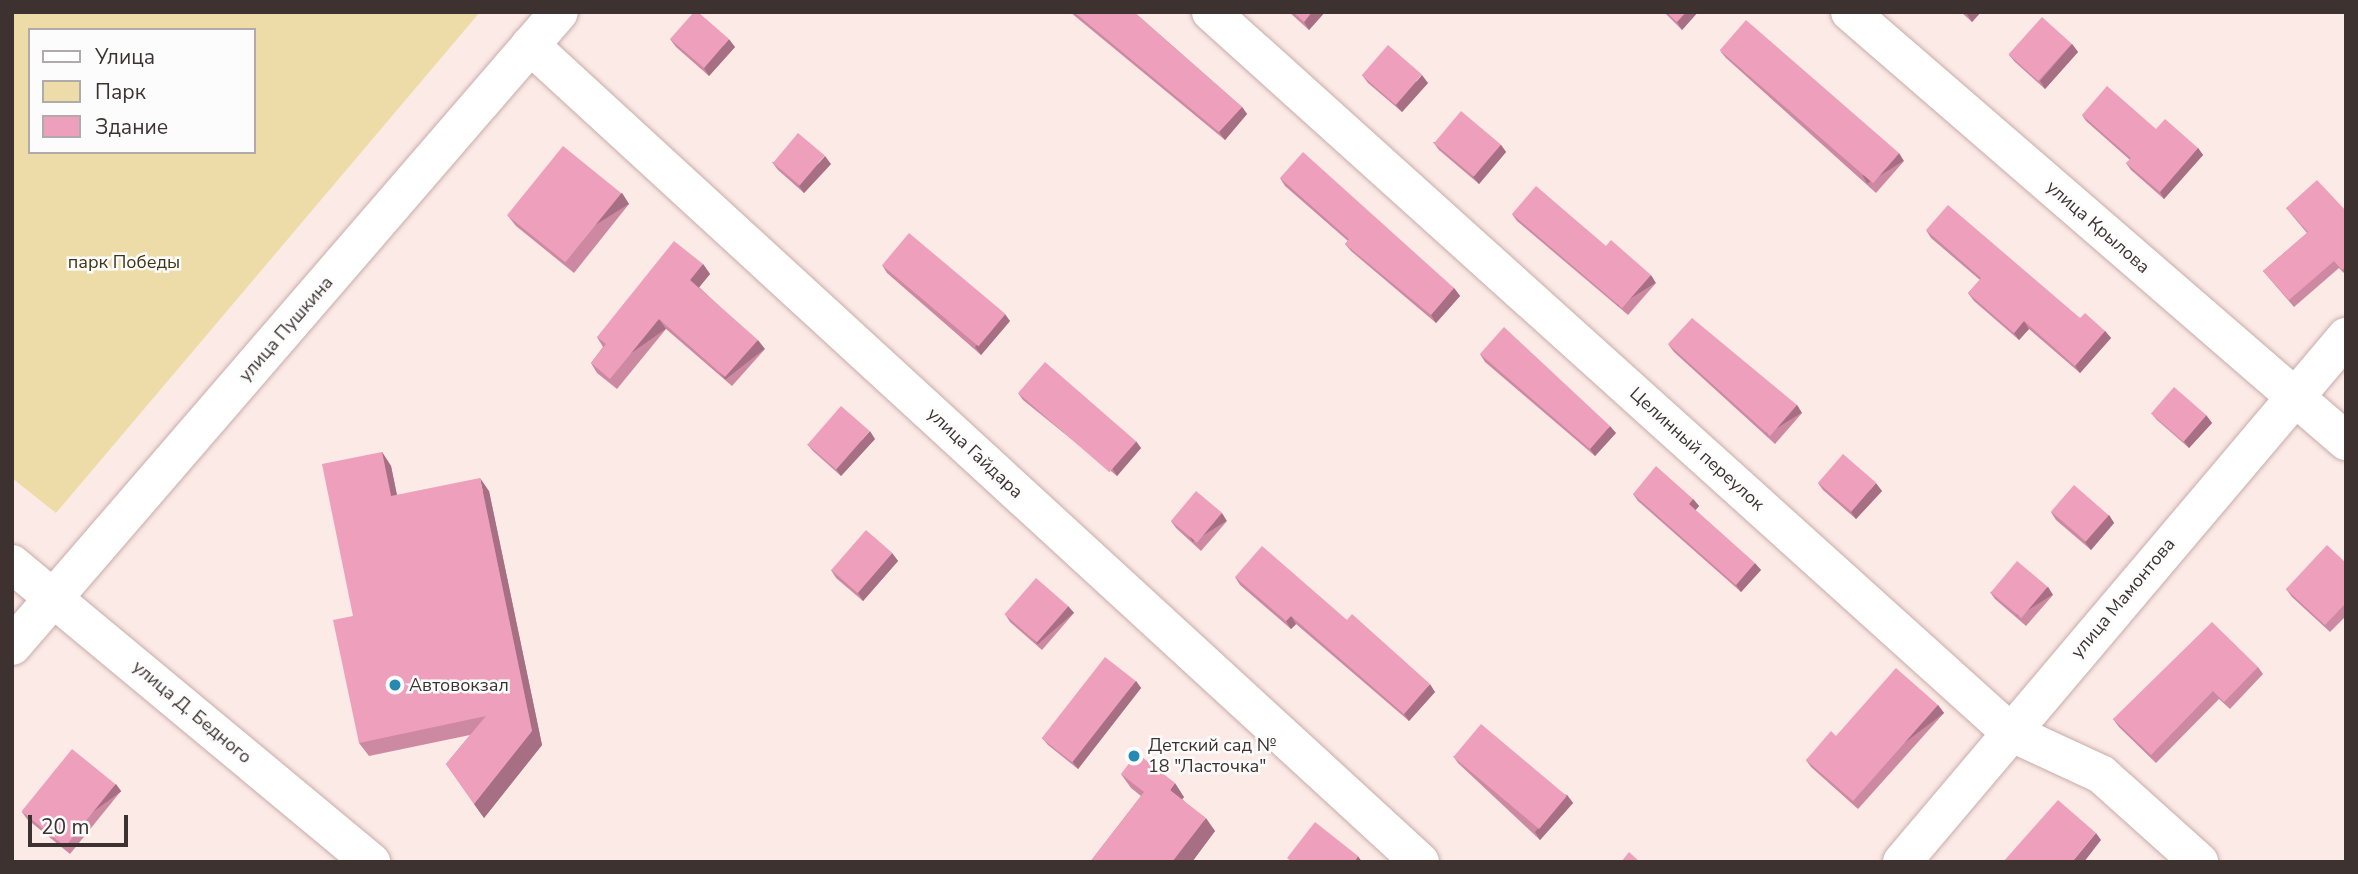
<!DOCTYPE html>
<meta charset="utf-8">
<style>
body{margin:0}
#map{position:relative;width:2358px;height:874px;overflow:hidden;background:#fceae7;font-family:"Nunito Sans",sans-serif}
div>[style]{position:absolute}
.green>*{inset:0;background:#eedca8}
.roads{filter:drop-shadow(0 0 2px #c8aca8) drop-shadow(0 0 2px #c8aca8)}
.minor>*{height:38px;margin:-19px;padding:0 19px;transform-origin:19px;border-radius:19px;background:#fff}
.wall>*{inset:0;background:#cd89a2}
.shaded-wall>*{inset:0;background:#a76f84;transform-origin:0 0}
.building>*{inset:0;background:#ee9fbc;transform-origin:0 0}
.dots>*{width:19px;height:19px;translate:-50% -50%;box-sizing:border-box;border:4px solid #fcfcfc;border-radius:50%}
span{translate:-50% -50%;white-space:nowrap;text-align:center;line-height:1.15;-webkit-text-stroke:5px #fcfcfc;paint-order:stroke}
.street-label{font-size:18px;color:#3d3230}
.park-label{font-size:18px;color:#403513}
.poi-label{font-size:18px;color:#3d3230}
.left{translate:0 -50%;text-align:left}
.frame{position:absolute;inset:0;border:14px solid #3d3230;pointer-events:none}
.legend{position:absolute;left:28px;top:28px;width:228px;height:126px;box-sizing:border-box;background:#fcfcfc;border:2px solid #b0abaa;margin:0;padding:9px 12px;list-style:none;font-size:21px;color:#3d3230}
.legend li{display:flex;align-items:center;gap:14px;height:35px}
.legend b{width:35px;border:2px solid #b0abaa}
.scale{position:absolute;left:28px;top:815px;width:100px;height:32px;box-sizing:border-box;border:4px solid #3d3230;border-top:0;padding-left:9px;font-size:21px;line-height:24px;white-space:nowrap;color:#3d3230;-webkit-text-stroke:5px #fcfcfc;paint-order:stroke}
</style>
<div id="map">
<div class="green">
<div style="clip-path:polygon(evenodd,12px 12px,480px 12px,56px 513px,12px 478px,12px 12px,30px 30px,254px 30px,254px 152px,30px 152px,30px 30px)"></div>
</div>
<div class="roads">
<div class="minor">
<div style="left:1211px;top:12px;width:1076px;rotate:42.02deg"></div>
<div style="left:2010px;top:732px;width:100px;rotate:24.8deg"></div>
<div style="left:2101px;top:774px;width:132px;rotate:41.9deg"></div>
<div style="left:1850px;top:12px;width:656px;rotate:40.86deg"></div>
<div style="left:530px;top:45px;width:1208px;rotate:42.55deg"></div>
<div style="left:12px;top:564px;width:467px;rotate:39.7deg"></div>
<div style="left:12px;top:646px;width:837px;rotate:-49.21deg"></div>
<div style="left:1902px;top:862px;width:688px;rotate:-49.78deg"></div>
</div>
</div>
<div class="wall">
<div style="clip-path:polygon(1070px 12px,1134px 12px,1242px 107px,1247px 114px,1225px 140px)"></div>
<div style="clip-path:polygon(1289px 12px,1325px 12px,1309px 30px)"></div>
<div style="clip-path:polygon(1664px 12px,1698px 12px,1682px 30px)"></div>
<div style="clip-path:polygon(1961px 12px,1981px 12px,1972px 22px)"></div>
<div style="clip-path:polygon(670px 39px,735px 47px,709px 76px,676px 47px)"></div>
<div style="clip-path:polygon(2072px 44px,2078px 52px,2045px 89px,2015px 62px,2009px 55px)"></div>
<div style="clip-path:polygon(1720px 51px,1904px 161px,1876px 193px,1726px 58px)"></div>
<div style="clip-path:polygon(1362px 75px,1428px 83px,1402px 112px,1368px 83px)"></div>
<div style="clip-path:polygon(2082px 115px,2198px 148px,2203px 155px,2164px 199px,2131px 170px,2126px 163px,2130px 160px,2086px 121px)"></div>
<div style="clip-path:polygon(1433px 142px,1501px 145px,1506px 152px,1479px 184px,1439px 150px)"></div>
<div style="clip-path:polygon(772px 162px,831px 164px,804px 193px,778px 170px)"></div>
<div style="clip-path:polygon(1280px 178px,1454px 288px,1460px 296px,1436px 323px,1351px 251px,1345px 244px,1348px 241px,1285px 186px)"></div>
<div style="clip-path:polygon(622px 193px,629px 204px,574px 273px,516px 226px,508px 216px)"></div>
<div style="clip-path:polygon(2286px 208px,2346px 211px,2346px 275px,2339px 268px,2294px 307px,2263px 271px,2307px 233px)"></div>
<div style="clip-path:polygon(1512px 214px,1606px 246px,1656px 283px,1628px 315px,1517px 221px)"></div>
<div style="clip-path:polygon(1926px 230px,2080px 318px,2105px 331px,2111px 338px,2080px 373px,2029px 329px,2019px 340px,1974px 301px,1968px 293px,1980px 280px,1931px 238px)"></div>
<div style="clip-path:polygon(703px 264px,710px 274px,699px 287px,765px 349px,732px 386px,666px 329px,617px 389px,597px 373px,591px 363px,603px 347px,597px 337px)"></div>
<div style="clip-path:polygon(882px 265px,1010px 321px,981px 355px,887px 273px)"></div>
<div style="clip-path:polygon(1668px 344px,1797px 405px,1802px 413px,1775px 444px,1674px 352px)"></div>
<div style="clip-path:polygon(1480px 354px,1616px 433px,1595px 456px,1485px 362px)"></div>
<div style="clip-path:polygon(1018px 393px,1141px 448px,1117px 476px,1023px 400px)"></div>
<div style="clip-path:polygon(2151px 413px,2206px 415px,2212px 423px,2189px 448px,2157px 420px)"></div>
<div style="clip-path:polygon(875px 439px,841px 476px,813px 451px,807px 444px)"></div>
<div style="clip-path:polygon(382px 452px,391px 466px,397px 495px,489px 491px,542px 745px,484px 818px,446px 764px,470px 735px,369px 756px,359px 743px,353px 616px)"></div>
<div style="clip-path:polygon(1818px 483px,1882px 491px,1856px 519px,1823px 490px)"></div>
<div style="clip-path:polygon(1633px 494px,1693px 499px,1699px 506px,1695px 510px,1761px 570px,1741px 592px,1638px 501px)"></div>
<div style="clip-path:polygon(2051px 512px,2109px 515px,2114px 523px,2091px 550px,2056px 520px)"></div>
<div style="clip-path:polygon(1171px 521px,1227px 521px,1201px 551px,1176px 528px)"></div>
<div style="clip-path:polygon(892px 553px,898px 561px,863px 601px,836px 578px,831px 570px)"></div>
<div style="clip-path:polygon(2346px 563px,2346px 616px,2330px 632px,2292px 597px,2286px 589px)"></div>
<div style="clip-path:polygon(1235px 577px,1347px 620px,1435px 692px,1409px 721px,1296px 624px,1291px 629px,1240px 585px)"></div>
<div style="clip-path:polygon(2048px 587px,2053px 595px,2026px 626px,1995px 599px,1990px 592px)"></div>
<div style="clip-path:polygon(1068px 606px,1074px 613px,1042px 650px,1010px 622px,1005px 614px)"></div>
<div style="clip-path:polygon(2258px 667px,2263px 674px,2230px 709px,2219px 699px,2156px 763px,2119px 727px,2113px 719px)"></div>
<div style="clip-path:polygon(1136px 681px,1141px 688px,1078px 769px,1048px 745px,1042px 738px)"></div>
<div style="clip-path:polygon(1938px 705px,1944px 713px,1858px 809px,1811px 767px,1806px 760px,1836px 736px)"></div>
<div style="clip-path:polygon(1453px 756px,1567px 795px,1573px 803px,1540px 840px,1458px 763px)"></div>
<div style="clip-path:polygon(1121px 774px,1184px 797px,1182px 799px,1215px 831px,1192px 862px,1090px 862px,1141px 796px,1131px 788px)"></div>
<div style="clip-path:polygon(121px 791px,70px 854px,27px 819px,22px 812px)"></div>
</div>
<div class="shaded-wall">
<div style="clip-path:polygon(1312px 12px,1325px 12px,1309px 30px,1304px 22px)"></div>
<div style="clip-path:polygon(1686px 12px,1698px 12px,1682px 30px,1677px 22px)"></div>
<div style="clip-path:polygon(1969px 12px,1981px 12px,1972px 22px,1967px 14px)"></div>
<div style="clip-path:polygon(729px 39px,735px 47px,709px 76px,704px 68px)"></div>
<div style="clip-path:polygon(2072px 44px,2078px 52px,2045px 89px,2040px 81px)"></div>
<div style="clip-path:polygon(1422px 75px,1428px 83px,1402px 112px,1396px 105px)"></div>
<div style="clip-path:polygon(1242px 107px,1247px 114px,1225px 140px,1219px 132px)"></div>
<div style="clip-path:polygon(1501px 145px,1506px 152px,1479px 184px,1473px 177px)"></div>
<div style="clip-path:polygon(2198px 148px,2203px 155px,2164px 199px,2160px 192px)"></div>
<div style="left:1899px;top:153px;width:9px;height:43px;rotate:58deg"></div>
<div style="clip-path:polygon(825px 156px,831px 164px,804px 193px,799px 186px)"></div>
<div style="left:622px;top:193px;width:13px;height:89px;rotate:58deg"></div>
<div style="clip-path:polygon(703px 264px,710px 274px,697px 290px,690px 280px)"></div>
<div style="left:1651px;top:275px;width:9px;height:44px;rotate:58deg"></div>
<div style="clip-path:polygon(1454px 288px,1460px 296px,1436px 323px,1431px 315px)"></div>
<div style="clip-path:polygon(1005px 314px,1010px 321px,981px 355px,975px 347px)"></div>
<div style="left:659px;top:319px;width:12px;height:77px;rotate:55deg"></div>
<div style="clip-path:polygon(2024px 321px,2029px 329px,2019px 340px,2014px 333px)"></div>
<div style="clip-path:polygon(2105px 331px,2111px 338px,2080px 373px,2075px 366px)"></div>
<div style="left:758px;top:340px;width:11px;height:50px;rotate:52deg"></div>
<div style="left:1797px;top:405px;width:9px;height:41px;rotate:58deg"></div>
<div style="clip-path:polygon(2206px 415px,2212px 423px,2189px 448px,2184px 441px)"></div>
<div style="clip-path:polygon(1610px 426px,1616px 433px,1595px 456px,1590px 449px)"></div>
<div style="clip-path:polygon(870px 431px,875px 439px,841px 476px,836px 469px)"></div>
<div style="clip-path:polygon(1136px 441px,1141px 448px,1117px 476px,1112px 468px)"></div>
<div style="clip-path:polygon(382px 452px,391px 466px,400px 510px,391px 496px)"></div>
<div style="clip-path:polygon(480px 478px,489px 491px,542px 745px,484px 818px,474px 804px,532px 731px)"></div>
<div style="clip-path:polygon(1876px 483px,1882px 491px,1856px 519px,1851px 512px)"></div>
<div style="clip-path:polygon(1693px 499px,1699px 506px,1694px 512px,1689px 504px)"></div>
<div style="left:1222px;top:513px;width:9px;height:40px;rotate:58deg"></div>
<div style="clip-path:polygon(2109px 515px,2114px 523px,2091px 550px,2085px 542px)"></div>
<div style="clip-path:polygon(892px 553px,898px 561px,863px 601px,858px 593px)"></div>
<div style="clip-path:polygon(1755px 563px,1761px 570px,1741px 592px,1736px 585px)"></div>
<div style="left:2048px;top:587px;width:9px;height:41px;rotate:58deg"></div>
<div style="left:1068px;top:606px;width:9px;height:48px;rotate:49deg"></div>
<div style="clip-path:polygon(1291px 616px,1296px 624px,1291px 629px,1286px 621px)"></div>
<div style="clip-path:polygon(1136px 681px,1141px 688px,1078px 769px,1072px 761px)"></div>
<div style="clip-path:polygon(1430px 684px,1435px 692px,1409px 721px,1404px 714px)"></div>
<div style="left:1938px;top:705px;width:10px;height:128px;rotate:53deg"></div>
<div style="clip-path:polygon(1175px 783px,1184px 797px,1179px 803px,1170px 790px)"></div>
<div style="left:116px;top:784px;width:9px;height:81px;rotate:54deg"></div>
<div style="clip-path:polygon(1567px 795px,1573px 803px,1540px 840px,1535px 832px)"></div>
<div style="clip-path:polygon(1206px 818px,1215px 831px,1192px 862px,1172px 862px)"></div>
<div style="clip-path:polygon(2096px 833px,2101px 840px,2084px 862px,2072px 862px)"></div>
<div style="clip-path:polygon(1358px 856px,1362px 862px,1354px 862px)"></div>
</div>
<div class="building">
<div style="clip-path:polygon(694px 12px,698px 12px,729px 39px,704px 68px,670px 39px)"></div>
<div style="clip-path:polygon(1074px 12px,1134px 12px,1242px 107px,1219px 132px)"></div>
<div style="clip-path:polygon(1293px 12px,1312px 12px,1304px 22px)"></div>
<div style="clip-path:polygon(1666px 12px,1686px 12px,1677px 22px)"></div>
<div style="left:2042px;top:17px;width:40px;height:50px;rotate:42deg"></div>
<div style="left:1746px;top:20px;width:203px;height:40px;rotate:41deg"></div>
<div style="left:1388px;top:45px;width:45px;height:40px;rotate:41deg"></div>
<div style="clip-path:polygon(2107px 86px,2156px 129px,2165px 119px,2198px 148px,2160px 192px,2126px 163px,2131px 158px,2082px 115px)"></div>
<div style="left:1461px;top:111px;width:52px;height:42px;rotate:40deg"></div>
<div style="left:798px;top:133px;width:35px;height:39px;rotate:40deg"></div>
<div style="left:563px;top:146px;width:75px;height:89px;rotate:39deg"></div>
<div style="clip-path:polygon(1303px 152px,1454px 288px,1431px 315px,1345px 244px,1349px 239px,1280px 178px)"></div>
<div style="clip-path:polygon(2317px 180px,2346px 211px,2346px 267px,2342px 270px,2334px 261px,2289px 300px,2263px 271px,2308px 232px,2286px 208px)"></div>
<div style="clip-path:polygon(1536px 186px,1606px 246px,1611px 240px,1651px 275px,1622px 308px,1512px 214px)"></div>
<div style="clip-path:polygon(1948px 205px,2080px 318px,2085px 313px,2105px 331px,2075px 366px,2024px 321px,2014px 333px,1968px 293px,1981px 278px,1926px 230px)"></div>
<div style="left:909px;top:233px;width:126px;height:42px;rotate:40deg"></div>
<div style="clip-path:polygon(674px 241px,703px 264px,690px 280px,758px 340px,725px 377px,659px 319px,610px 379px,591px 363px,606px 344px,597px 337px)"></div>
<div style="clip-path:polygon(1692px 318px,1797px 405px,1770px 436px,1668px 344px)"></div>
<div style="clip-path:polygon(1504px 327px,1610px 426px,1590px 449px,1480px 354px)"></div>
<div style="left:1045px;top:362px;width:121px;height:41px;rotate:41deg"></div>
<div style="left:2174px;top:387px;width:43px;height:35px;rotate:41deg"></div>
<div style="left:841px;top:406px;width:38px;height:51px;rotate:41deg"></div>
<div style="clip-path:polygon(382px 452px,391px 496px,480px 478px,532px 731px,474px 804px,446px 764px,486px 716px,359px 743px,333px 620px,353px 616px,322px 464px)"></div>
<div style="left:1843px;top:454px;width:44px;height:38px;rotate:41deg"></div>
<div style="clip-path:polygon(1656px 466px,1693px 499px,1689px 504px,1755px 563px,1736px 585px,1633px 494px)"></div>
<div style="left:2074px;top:485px;width:46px;height:35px;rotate:41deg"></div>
<div style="left:1196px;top:491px;width:34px;height:39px;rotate:40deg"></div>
<div style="left:866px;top:530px;width:35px;height:53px;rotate:41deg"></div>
<div style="clip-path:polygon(2327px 545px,2346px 563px,2346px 603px,2325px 625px,2286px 589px)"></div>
<div style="clip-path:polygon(1262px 546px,1347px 620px,1352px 614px,1430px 684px,1404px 714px,1291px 616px,1286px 621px,1235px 577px)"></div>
<div style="left:2017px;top:561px;width:40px;height:41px;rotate:40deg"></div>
<div style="left:1036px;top:578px;width:43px;height:48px;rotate:41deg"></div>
<div style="clip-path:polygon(2212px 622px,2258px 667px,2224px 702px,2213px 691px,2151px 755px,2113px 719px)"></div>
<div style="left:1105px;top:657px;width:39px;height:103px;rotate:38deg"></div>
<div style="clip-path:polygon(1896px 668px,1938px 705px,1853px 801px,1806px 760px,1831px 731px,1836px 736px)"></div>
<div style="left:1481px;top:724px;width:112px;height:43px;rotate:40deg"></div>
<div style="left:72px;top:749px;width:56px;height:80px;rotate:39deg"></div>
<div style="clip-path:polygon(1137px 753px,1175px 783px,1170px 790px,1206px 818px,1172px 862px,1090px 862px,1144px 792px,1121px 774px)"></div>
<div style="clip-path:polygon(2058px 800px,2096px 833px,2072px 862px,2003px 862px)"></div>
<div style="clip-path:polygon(1315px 822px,1358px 856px,1354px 862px,1292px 862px,1287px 858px)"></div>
<div style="clip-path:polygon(1629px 852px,1640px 862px,1621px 862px)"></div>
</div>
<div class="dots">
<div style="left:395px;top:685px;background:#248ab3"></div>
<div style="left:1134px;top:756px;background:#248ab3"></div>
</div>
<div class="street-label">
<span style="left:2098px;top:227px;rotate:41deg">улица Крылова</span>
<span style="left:286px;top:329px;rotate:-49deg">улица Пушкина</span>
<span style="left:1697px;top:449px;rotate:42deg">Целинный переулок</span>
<span style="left:975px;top:453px;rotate:43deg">улица Гайдара</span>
<span style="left:2123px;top:598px;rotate:-50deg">улица Мамонтова</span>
<span style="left:192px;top:712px;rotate:40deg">улица Д. Бедного</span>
</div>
<div class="park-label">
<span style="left:124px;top:262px">парк Победы</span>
</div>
<div class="poi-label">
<span class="left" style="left:409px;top:685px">Автовокзал</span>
<span class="left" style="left:1148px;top:756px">Детский сад №<br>18 "Ласточка"</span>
</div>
<div class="frame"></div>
<ul class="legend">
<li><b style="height:9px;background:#fff"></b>Улица</li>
<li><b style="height:19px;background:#eedca8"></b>Парк</li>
<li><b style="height:19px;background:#ee9fbc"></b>Здание</li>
</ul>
<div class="scale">20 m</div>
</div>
